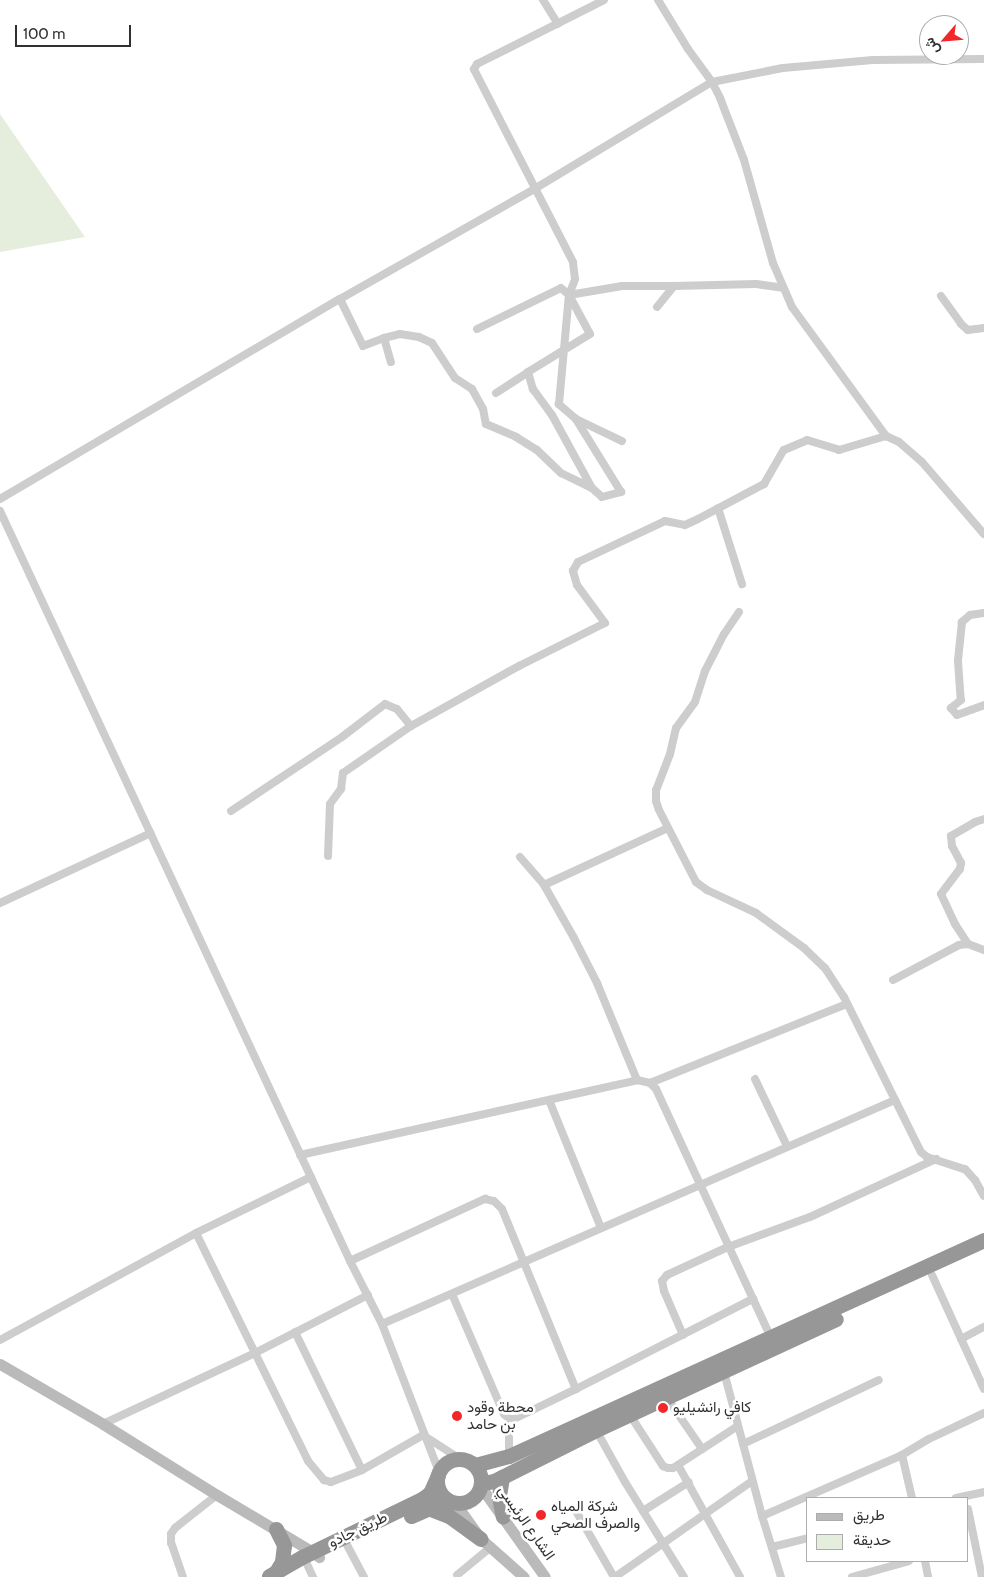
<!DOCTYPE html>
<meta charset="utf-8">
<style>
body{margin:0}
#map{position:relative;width:984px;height:1577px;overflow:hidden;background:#fff;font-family:Cabin,Vazirmatn,sans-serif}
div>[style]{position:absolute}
.green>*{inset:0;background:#e5eedd}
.street>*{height:8px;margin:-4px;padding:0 4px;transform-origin:4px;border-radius:4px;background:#cdcdcd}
.secondary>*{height:11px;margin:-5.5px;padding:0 5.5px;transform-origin:5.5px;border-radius:5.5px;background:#bababa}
.highway>*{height:15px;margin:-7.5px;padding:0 7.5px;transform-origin:7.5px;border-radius:7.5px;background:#979797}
.highway>.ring{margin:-7.5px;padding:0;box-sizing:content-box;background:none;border:15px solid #979797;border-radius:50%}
.dots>*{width:14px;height:14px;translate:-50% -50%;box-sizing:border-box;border:2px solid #fff;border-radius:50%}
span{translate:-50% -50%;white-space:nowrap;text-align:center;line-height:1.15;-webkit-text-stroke:5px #fff;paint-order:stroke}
.poi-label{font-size:15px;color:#303030}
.left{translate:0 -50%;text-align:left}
.street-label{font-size:15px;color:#303030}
.legend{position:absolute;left:806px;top:1497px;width:162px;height:65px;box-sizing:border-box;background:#fff;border:1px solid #acacac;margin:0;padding:6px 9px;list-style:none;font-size:15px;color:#303030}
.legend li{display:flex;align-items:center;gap:10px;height:25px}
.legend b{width:25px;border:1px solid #acacac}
.north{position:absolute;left:919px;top:15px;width:50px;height:50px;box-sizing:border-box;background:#fff;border:1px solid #acacac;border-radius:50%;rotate:243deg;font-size:14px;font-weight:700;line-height:20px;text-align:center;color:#303030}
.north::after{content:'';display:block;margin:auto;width:18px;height:22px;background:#f2272a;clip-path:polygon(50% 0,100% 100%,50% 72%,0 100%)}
.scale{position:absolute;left:15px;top:25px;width:116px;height:22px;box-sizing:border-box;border:2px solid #303030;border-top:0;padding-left:6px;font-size:15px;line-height:18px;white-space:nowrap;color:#303030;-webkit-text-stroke:4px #fff;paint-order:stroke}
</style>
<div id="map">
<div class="green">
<div style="clip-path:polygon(0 114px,85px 237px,0 252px)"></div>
</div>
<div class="street">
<div style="left:543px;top:0;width:28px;rotate:58deg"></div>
<div style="left:658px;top:0;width:57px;rotate:58.5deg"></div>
<div style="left:688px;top:49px;width:41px;rotate:54deg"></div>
<div style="left:712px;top:82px;width:18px;rotate:63deg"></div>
<div style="left:720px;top:98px;width:66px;rotate:68.8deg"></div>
<div style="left:744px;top:160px;width:107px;rotate:74.3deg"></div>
<div style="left:773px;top:263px;width:48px;rotate:66.6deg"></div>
<div style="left:792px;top:307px;width:160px;rotate:53.9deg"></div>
<div style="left:886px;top:436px;width:14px;rotate:25deg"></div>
<div style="left:899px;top:442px;width:30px;rotate:41deg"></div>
<div style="left:922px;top:462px;width:95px;rotate:49.3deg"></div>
<div style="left:569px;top:295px;width:17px;rotate:-69deg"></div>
<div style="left:575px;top:279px;width:17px;rotate:-97deg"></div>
<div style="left:573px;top:262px;width:217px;rotate:-117.2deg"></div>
<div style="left:474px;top:69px;width:6px;rotate:-59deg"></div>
<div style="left:477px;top:64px;width:142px;rotate:-26.7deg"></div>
<div style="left:941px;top:296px;width:34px;rotate:54deg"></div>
<div style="left:961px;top:324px;width:9px;rotate:41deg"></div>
<div style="left:968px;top:330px;width:16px;rotate:-7deg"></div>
<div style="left:340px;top:299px;width:52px;rotate:63.9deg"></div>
<div style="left:363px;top:346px;width:22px;rotate:-21deg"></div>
<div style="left:384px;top:338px;width:25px;rotate:74deg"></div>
<div style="left:657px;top:307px;width:27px;rotate:-51deg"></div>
<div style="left:674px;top:286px;width:82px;rotate:-1.4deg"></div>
<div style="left:756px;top:284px;width:27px;rotate:8deg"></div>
<div style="left:477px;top:329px;width:93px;rotate:-26deg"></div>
<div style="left:561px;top:288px;width:11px;rotate:41deg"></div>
<div style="left:569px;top:295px;width:44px;rotate:61.7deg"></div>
<div style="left:590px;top:334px;width:73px;rotate:148.5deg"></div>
<div style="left:384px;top:338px;width:16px;rotate:-14deg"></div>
<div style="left:400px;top:334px;width:19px;rotate:9deg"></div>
<div style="left:419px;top:337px;width:14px;rotate:25deg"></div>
<div style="left:432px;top:343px;width:42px;rotate:56.7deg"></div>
<div style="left:455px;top:378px;width:20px;rotate:33deg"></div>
<div style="left:472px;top:389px;width:23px;rotate:61deg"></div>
<div style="left:483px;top:409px;width:15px;rotate:79deg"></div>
<div style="left:486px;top:424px;width:33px;rotate:23deg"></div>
<div style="left:516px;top:437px;width:25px;rotate:32deg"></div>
<div style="left:537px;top:450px;width:33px;rotate:44deg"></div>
<div style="left:561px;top:473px;width:34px;rotate:26deg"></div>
<div style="left:496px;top:393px;width:38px;rotate:-33deg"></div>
<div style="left:528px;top:372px;width:18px;rotate:74deg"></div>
<div style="left:533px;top:389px;width:32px;rotate:54deg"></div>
<div style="left:552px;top:415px;width:83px;rotate:61.3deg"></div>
<div style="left:592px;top:488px;width:13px;rotate:42deg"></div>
<div style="left:602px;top:497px;width:20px;rotate:-15deg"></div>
<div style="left:621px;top:492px;width:86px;rotate:-121.7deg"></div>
<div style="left:576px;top:419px;width:23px;rotate:-139deg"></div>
<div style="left:559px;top:404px;width:109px;rotate:-84.8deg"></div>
<div style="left:569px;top:295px;width:54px;rotate:-9.6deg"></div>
<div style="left:622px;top:286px;width:52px"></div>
<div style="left:576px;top:419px;width:51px;rotate:25.6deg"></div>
<div style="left:0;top:499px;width:394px;rotate:-30.5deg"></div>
<div style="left:340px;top:299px;width:225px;rotate:-29.5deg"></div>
<div style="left:536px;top:188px;width:205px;rotate:-31.1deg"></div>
<div style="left:712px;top:82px;width:72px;rotate:-11.2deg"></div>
<div style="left:783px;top:68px;width:90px;rotate:-5.1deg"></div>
<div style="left:873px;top:60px;width:111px;rotate:-0.5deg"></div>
<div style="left:718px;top:508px;width:80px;rotate:72.5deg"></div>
<div style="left:0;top:511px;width:828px;rotate:64.98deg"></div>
<div style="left:350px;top:1261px;width:71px;rotate:63.1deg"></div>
<div style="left:382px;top:1324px;width:159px;rotate:68.9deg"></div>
<div style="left:739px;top:612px;width:27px;rotate:124deg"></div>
<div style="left:724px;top:634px;width:42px;rotate:117.2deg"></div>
<div style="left:705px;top:671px;width:33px;rotate:108deg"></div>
<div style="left:695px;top:702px;width:32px;rotate:126deg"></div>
<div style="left:676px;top:728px;width:27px;rotate:103deg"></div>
<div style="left:670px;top:754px;width:39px;rotate:111deg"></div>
<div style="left:656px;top:790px;width:11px;rotate:90deg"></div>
<div style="left:656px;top:801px;width:9px;rotate:72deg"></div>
<div style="left:659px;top:810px;width:81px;rotate:62.8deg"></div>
<div style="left:696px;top:882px;width:14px;rotate:36deg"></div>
<div style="left:707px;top:890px;width:54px;rotate:25.1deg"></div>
<div style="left:756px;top:913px;width:59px;rotate:36.1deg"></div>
<div style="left:804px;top:948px;width:29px;rotate:44deg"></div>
<div style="left:825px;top:968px;width:35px;rotate:57deg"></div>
<div style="left:844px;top:997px;width:173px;rotate:63.6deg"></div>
<div style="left:921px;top:1152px;width:8px;rotate:40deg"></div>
<div style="left:927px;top:1157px;width:40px;rotate:18deg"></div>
<div style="left:965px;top:1169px;width:15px;rotate:48deg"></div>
<div style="left:975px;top:1180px;width:18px;rotate:61deg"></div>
<div style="left:984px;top:613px;width:14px;rotate:172deg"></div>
<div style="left:970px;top:615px;width:11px;rotate:139deg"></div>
<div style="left:962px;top:622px;width:39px;rotate:96deg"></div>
<div style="left:958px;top:661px;width:39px;rotate:86deg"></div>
<div style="left:961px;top:700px;width:13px;rotate:141deg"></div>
<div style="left:951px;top:708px;width:9px;rotate:49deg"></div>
<div style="left:957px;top:715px;width:29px;rotate:-20deg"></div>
<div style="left:231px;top:811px;width:133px;rotate:-33.7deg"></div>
<div style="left:342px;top:737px;width:54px;rotate:-37.5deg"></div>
<div style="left:385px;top:704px;width:13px;rotate:23deg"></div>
<div style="left:397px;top:709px;width:22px;rotate:51deg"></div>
<div style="left:328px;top:856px;width:52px;rotate:-87.8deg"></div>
<div style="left:330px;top:804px;width:19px;rotate:-54deg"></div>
<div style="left:341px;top:789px;width:16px;rotate:-83deg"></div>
<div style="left:343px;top:773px;width:83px;rotate:-34.7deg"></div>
<div style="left:411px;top:726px;width:124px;rotate:-29.1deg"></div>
<div style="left:519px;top:666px;width:96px;rotate:-26.6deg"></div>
<div style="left:605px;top:623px;width:47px;rotate:-126.4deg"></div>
<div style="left:577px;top:585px;width:15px;rotate:-106deg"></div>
<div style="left:573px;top:571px;width:10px;rotate:-61deg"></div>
<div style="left:578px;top:562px;width:96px;rotate:-25.2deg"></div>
<div style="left:665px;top:521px;width:20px;rotate:11deg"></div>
<div style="left:685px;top:525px;width:14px;rotate:-25deg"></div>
<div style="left:698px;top:519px;width:75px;rotate:-27.9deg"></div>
<div style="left:764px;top:484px;width:39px;rotate:-60deg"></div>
<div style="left:784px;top:450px;width:25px;rotate:-23deg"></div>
<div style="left:807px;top:440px;width:34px;rotate:17deg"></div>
<div style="left:839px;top:450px;width:49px;rotate:-16.6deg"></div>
<div style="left:520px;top:857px;width:37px;rotate:49deg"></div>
<div style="left:544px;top:885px;width:61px;rotate:60.5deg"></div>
<div style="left:574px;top:938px;width:51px;rotate:62.9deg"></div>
<div style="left:597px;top:983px;width:105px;rotate:67.6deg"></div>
<div style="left:544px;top:885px;width:136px;rotate:-24.7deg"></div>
<div style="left:0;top:903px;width:166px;rotate:-24.9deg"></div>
<div style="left:968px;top:944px;width:24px;rotate:-123deg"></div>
<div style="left:955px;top:924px;width:33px;rotate:-115deg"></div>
<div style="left:941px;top:894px;width:31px;rotate:-53deg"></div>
<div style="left:960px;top:869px;width:6px;rotate:-81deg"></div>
<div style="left:961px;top:863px;width:19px;rotate:-118deg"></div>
<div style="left:952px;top:846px;width:10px;rotate:-96deg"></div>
<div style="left:951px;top:836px;width:28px;rotate:-30deg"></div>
<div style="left:975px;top:822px;width:9px;rotate:-18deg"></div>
<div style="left:893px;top:980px;width:75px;rotate:-27.9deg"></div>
<div style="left:959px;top:945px;width:9px;rotate:-6deg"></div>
<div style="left:968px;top:944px;width:17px;rotate:21deg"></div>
<div style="left:755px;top:1079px;width:74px;rotate:64.5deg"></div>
<div style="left:650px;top:1083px;width:8px;rotate:45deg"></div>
<div style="left:656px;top:1089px;width:274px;rotate:65.2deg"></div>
<div style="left:549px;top:1100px;width:138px;rotate:67.9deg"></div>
<div style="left:300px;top:1155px;width:345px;rotate:-12.5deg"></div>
<div style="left:637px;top:1080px;width:13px;rotate:13deg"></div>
<div style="left:650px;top:1083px;width:212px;rotate:-21.9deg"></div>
<div style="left:196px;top:1233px;width:254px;rotate:63.8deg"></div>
<div style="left:308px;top:1461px;width:25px;rotate:50deg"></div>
<div style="left:324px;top:1480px;width:7px;rotate:16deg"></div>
<div style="left:331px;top:1482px;width:33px;rotate:-21deg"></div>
<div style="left:362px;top:1470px;width:70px;rotate:-29.8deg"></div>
<div style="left:350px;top:1261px;width:149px;rotate:-24.7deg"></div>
<div style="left:485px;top:1199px;width:9px;rotate:13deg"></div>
<div style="left:494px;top:1201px;width:11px;rotate:45deg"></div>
<div style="left:502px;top:1209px;width:195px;rotate:67.7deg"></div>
<div style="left:932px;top:1275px;width:125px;rotate:65.5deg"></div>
<div style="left:452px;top:1294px;width:131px;rotate:66.6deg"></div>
<div style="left:504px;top:1414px;width:7px;rotate:45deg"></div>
<div style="left:509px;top:1419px;width:37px;rotate:90deg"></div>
<div style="left:382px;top:1324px;width:560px;rotate:-23.59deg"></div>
<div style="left:295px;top:1332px;width:153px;rotate:64.1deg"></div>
<div style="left:683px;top:1335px;width:48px;rotate:-113.4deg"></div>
<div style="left:664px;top:1291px;width:10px;rotate:-101deg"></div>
<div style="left:662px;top:1281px;width:8px;rotate:-50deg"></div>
<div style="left:667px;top:1275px;width:67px;rotate:-24.7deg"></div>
<div style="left:728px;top:1247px;width:87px;rotate:-20.1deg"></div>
<div style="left:810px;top:1217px;width:139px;rotate:-24.7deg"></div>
<div style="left:961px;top:1339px;width:26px;rotate:-28deg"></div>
<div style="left:0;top:1340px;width:223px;rotate:-28.6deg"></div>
<div style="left:196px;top:1233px;width:128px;rotate:-26deg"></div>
<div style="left:724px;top:1372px;width:149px;rotate:75.2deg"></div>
<div style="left:762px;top:1516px;width:64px;rotate:72.7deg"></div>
<div style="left:667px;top:1398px;width:62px;rotate:55.5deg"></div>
<div style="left:630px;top:1415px;width:61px;rotate:57.1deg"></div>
<div style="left:663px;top:1466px;width:5px;rotate:22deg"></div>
<div style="left:668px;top:1468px;width:5px"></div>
<div style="left:673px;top:1468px;width:77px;rotate:-32.9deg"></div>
<div style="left:509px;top:1419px;width:5px"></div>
<div style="left:514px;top:1419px;width:69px;rotate:-25.8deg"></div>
<div style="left:576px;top:1389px;width:199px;rotate:-27deg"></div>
<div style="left:103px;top:1424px;width:168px;rotate:-25deg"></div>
<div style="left:255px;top:1353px;width:127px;rotate:-27.2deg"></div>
<div style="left:596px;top:1430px;width:60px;rotate:60.9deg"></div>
<div style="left:625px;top:1482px;width:112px;rotate:58.2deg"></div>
<div style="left:423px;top:1435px;width:44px;rotate:33deg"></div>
<div style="left:743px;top:1444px;width:150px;rotate:-25.2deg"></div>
<div style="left:902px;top:1455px;width:44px;rotate:76.9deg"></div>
<div style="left:678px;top:1465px;width:128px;rotate:61deg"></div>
<div style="left:956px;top:1498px;width:29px;rotate:-12deg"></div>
<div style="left:968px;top:1509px;width:69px;rotate:78.4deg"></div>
<div style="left:576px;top:1511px;width:76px;rotate:60.1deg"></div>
<div style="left:643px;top:1511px;width:54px;rotate:-32.2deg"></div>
<div style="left:762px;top:1516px;width:153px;rotate:-23.5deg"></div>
<div style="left:902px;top:1455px;width:31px;rotate:-31deg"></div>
<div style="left:929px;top:1439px;width:61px;rotate:-25.3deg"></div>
<div style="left:347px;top:1545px;width:36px;rotate:62deg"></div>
<div style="left:772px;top:1547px;width:37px;rotate:-14deg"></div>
<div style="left:925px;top:1561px;width:16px;rotate:79deg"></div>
<div style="left:306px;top:1562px;width:17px;rotate:65deg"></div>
<div style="left:457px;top:1575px;width:45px;rotate:-39.6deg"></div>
<div style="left:183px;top:1577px;width:36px;rotate:-109deg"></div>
<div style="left:171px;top:1543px;width:9px;rotate:-90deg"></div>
<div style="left:171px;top:1534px;width:7px;rotate:-56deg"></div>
<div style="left:175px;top:1528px;width:53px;rotate:-38.2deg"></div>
<div style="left:615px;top:1577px;width:167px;rotate:-35deg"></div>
<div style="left:852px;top:1577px;width:59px;rotate:-15.7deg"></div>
</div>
<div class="secondary">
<div style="left:0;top:1364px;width:119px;rotate:30.2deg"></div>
<div style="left:103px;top:1424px;width:134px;rotate:31.9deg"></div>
<div style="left:217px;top:1495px;width:112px;rotate:30.7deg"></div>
<div style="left:313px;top:1552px;width:8px;rotate:40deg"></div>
<div style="left:481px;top:1487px;width:110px;rotate:54.6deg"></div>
<div style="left:455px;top:1503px;width:44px;rotate:54.2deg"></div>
<div style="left:481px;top:1539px;width:57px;rotate:41.5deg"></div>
</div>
<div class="highway">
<div class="ring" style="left:437px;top:1459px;width:29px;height:29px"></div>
<div style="left:475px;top:1465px;width:35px;rotate:-15deg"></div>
<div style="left:509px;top:1456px;width:522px;rotate:-24.45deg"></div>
<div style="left:502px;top:1477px;width:20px;rotate:99deg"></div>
<div style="left:499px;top:1497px;width:20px;rotate:79deg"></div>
<div style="left:482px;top:1483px;width:12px;rotate:-9deg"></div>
<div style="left:494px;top:1481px;width:114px;rotate:-26.6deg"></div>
<div style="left:596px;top:1430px;width:264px;rotate:-24.8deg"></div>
<div style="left:428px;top:1508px;width:22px;rotate:21deg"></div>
<div style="left:449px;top:1516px;width:39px;rotate:36deg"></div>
<div style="left:411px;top:1516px;width:40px;rotate:-23.4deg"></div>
<div style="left:276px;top:1529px;width:18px;rotate:63deg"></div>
<div style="left:284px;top:1545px;width:17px;rotate:97deg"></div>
<div style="left:282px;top:1562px;width:9px;rotate:122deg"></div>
<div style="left:269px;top:1576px;width:38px;rotate:-30deg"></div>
<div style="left:302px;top:1557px;width:133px;rotate:-25.8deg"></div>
<div style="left:422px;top:1499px;width:10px;rotate:-37deg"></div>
<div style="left:430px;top:1493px;width:20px;rotate:-66deg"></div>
</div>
<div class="dots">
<div style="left:663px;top:1408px;background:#f2272a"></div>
<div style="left:457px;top:1416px;background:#f2272a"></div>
<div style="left:541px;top:1515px;background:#f2272a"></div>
</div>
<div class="poi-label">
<span class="left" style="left:467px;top:1416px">محطة وقود<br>بن حامد</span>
<span class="left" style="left:673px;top:1408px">كافي رانشيليو</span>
<span class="left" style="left:551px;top:1515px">شركة المياه<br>والصرف الصحي</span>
</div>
<div class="street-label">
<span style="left:526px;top:1523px;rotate:55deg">الشارع الرئيسي</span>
<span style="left:358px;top:1530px;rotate:-26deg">طريق جادو</span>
</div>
<ul class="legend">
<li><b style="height:6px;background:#bababa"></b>طريق</li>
<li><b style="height:14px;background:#e5eedd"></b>حديقة</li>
</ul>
<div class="north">ش</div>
<div class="scale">100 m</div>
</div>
